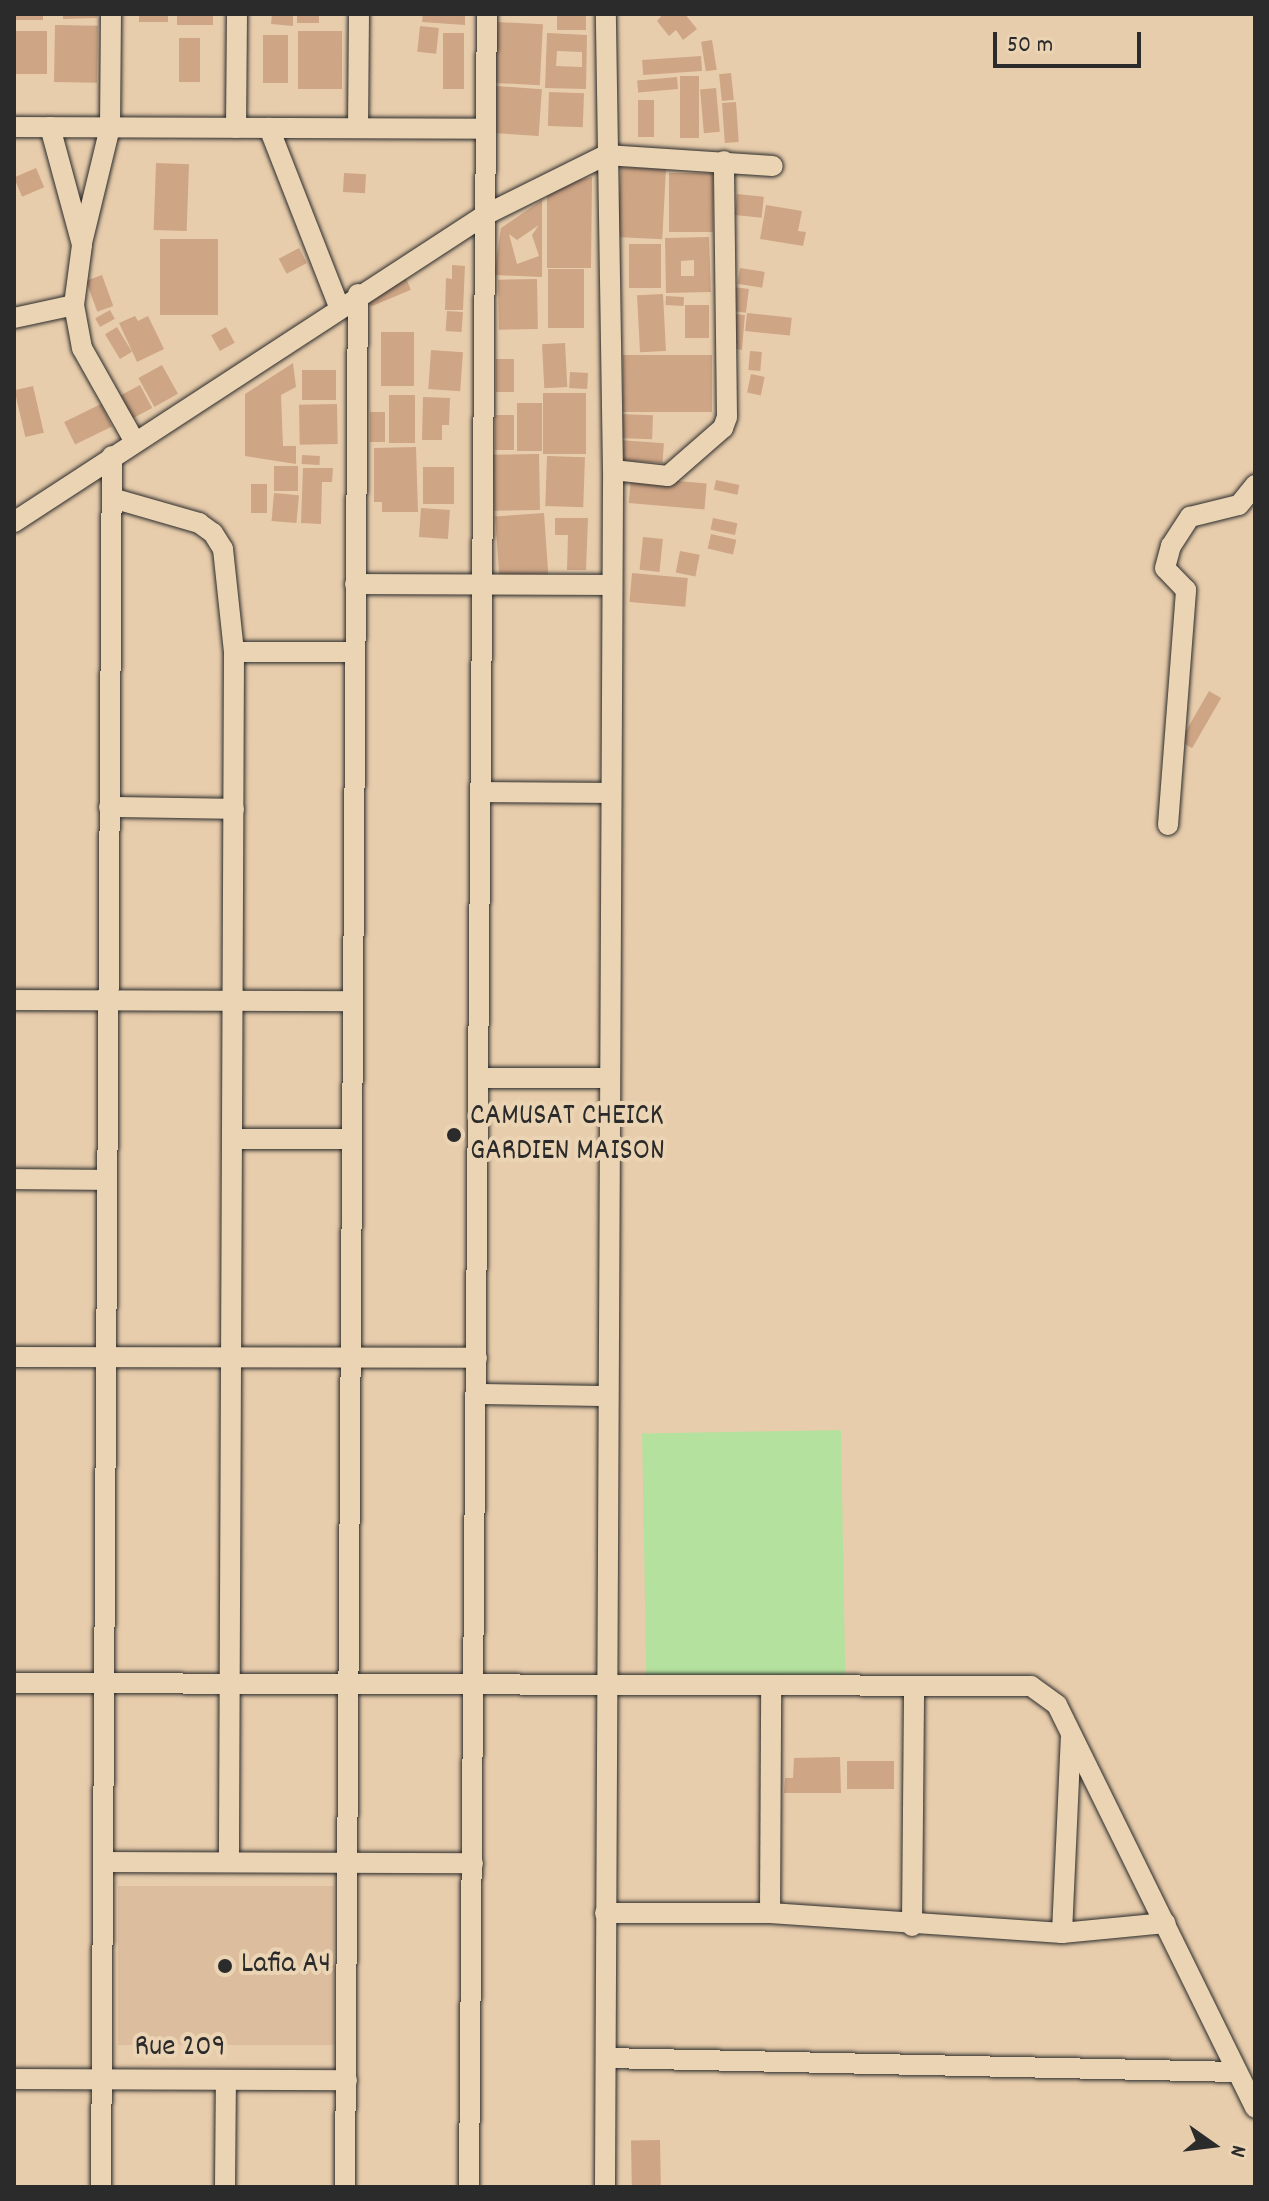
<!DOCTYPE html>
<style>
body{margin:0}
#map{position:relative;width:1269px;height:2201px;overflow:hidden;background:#e8cdac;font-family:Dekko,sans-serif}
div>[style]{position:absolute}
.built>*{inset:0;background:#dcbe9e;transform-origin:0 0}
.green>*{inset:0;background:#b5e19e;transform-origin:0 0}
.building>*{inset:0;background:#cea585;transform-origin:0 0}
.roads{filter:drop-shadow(0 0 2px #2b2b2b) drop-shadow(0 0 2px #2b2b2b)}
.minor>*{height:20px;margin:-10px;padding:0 10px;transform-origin:10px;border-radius:10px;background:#ebd4b4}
.dots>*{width:22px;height:22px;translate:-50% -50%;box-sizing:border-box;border:4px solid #ebd4b4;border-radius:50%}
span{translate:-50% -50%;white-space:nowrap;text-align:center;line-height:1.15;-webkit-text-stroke:8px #ebd4b4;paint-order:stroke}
.poi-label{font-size:30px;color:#2b2b2b}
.left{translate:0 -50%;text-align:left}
.street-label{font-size:30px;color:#2b2b2b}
.frame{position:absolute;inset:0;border:16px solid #2b2b2b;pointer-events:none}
.north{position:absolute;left:1173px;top:2105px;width:80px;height:80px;-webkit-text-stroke:6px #ebd4b4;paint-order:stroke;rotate:104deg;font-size:22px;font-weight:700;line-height:32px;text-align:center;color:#2b2b2b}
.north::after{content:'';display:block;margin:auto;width:28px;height:36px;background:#2b2b2b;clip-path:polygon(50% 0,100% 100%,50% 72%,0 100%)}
.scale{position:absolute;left:993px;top:32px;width:148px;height:36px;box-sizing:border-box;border:4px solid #2b2b2b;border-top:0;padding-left:10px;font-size:24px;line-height:28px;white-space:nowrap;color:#2b2b2b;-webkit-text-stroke:6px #ebd4b4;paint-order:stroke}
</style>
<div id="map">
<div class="built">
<div style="left:118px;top:1886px;width:216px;height:159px"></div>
</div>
<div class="green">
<div style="left:841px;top:1430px;width:247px;height:199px;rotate:89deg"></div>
</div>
<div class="building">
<div style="left:14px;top:14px;width:29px;height:6px"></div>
<div style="clip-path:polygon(63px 14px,97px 14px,97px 18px,63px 19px)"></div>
<div style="left:139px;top:14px;width:29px;height:8px"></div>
<div style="left:177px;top:14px;width:36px;height:11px"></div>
<div style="clip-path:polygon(272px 14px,293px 14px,293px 26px,271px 24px)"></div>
<div style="left:297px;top:14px;width:22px;height:9px"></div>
<div style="clip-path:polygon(423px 14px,465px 14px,465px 25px,422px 22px)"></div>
<div style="left:557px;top:14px;width:29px;height:16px"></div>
<div style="clip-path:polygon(663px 14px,685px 14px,697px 29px,683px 40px,676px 30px,669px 36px,657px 21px)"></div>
<div style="left:498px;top:22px;width:45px;height:61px;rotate:3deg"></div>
<div style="left:55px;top:25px;width:43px;height:57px;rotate:1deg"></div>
<div style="left:420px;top:26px;width:19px;height:26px;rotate:6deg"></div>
<div style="left:14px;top:31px;width:33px;height:43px"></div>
<div style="left:298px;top:31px;width:44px;height:58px"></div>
<div style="left:443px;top:33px;width:21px;height:56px"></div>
<div style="clip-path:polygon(evenodd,547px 33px,587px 35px,586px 89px,545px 88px,547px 33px,557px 51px,582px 52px,582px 67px,556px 66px,557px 51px)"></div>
<div style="left:263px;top:35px;width:25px;height:48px"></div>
<div style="left:179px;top:38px;width:21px;height:44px"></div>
<div style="left:712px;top:40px;width:30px;height:11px;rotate:81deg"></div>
<div style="left:701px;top:56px;width:15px;height:59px;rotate:86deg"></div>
<div style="left:731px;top:73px;width:27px;height:12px;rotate:84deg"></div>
<div style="left:680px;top:76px;width:19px;height:62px"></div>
<div style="left:677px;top:77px;width:12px;height:40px;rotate:85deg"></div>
<div style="left:496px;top:86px;width:46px;height:47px;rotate:4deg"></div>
<div style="left:716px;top:88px;width:44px;height:16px;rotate:85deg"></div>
<div style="left:549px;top:92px;width:35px;height:34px;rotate:2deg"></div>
<div style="left:638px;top:100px;width:16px;height:37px"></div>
<div style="left:736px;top:102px;width:40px;height:14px;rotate:86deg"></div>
<div style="left:156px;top:163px;width:33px;height:67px;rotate:2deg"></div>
<div style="left:621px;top:167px;width:45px;height:70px;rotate:3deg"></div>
<div style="left:36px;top:168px;width:21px;height:24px;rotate:67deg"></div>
<div style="left:344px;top:173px;width:22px;height:19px;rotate:3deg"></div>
<div style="left:669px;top:173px;width:44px;height:59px"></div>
<div style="clip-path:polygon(592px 177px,591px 268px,547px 268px,547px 188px)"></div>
<div style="left:737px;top:194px;width:27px;height:21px;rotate:6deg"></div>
<div style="clip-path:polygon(evenodd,542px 200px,542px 277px,494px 275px,501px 228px,542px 200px,539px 225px,532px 235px,539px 256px,517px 264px,509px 234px,517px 240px,539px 225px)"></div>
<div style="clip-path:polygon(766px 205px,802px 211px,798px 231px,806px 232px,803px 246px,760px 239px)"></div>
<div style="clip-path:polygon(evenodd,709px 237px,711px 292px,666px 293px,665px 238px,709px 237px,694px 260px,694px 276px,681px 276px,681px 261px,694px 260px)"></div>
<div style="left:160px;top:239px;width:58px;height:76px"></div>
<div style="left:629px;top:244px;width:32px;height:44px"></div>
<div style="left:299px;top:248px;width:17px;height:23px;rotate:62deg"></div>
<div style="clip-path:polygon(452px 265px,465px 266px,463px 310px,445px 310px,446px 278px,452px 279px)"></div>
<div style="left:740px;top:268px;width:25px;height:16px;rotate:9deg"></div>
<div style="left:548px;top:269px;width:36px;height:59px"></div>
<div style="left:102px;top:275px;width:33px;height:17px;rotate:70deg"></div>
<div style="left:405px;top:276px;width:15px;height:43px;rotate:67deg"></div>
<div style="left:537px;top:279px;width:50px;height:39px;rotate:89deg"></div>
<div style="left:733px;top:287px;width:16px;height:24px;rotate:7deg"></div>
<div style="left:663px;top:294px;width:57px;height:26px;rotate:87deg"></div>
<div style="left:666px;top:296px;width:18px;height:9px;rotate:3deg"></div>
<div style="left:685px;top:305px;width:24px;height:33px"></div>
<div style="left:110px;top:310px;width:10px;height:17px;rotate:61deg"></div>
<div style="left:447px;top:311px;width:16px;height:20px;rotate:4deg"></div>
<div style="left:747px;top:313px;width:45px;height:18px;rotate:6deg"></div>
<div style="left:734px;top:314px;width:11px;height:35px;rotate:5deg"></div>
<div style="clip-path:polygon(135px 316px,138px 321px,148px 316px,164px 349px,137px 362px,119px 323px)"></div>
<div style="left:117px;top:327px;width:29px;height:14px;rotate:59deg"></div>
<div style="left:226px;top:327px;width:18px;height:17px;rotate:61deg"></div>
<div style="left:381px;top:332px;width:33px;height:54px"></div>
<div style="left:565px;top:343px;width:44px;height:23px;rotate:87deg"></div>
<div style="left:431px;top:350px;width:32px;height:39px;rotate:4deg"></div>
<div style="left:750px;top:351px;width:12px;height:19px;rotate:5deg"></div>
<div style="left:623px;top:355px;width:89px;height:57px"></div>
<div style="left:514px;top:359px;width:33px;height:18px;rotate:90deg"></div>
<div style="clip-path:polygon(293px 363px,296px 387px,281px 395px,283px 446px,296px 446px,296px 464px,245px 456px,245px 394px)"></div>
<div style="left:162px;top:365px;width:33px;height:27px;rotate:61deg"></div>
<div style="left:302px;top:370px;width:34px;height:30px"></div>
<div style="left:570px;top:372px;width:18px;height:16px;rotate:3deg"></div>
<div style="left:751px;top:374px;width:14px;height:19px;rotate:12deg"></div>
<div style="left:140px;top:385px;width:26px;height:26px;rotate:62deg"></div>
<div style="left:33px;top:386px;width:48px;height:19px;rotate:77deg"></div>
<div style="left:543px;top:393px;width:43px;height:61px"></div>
<div style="left:389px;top:395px;width:26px;height:48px"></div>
<div style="clip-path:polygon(423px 397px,450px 398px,449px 425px,442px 425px,442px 440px,422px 440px)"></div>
<div style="left:517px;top:403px;width:25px;height:48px"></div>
<div style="left:101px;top:404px;width:25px;height:41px;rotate:64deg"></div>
<div style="left:337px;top:404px;width:40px;height:38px;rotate:89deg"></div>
<div style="left:370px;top:412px;width:15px;height:30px"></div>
<div style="left:619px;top:414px;width:34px;height:24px;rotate:2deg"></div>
<div style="left:495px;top:415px;width:19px;height:35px"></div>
<div style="left:619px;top:440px;width:45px;height:20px;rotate:4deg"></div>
<div style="clip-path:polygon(416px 447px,418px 512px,382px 512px,382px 502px,374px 502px,374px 448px)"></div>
<div style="left:539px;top:454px;width:56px;height:46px;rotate:89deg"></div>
<div style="left:302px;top:455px;width:18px;height:9px;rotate:3deg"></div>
<div style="left:547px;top:456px;width:38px;height:50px;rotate:2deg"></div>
<div style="left:274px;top:466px;width:24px;height:25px"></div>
<div style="left:423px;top:467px;width:31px;height:37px"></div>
<div style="clip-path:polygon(303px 468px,333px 468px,332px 482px,322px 482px,321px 524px,301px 523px)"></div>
<div style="left:631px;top:477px;width:76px;height:26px;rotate:5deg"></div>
<div style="left:716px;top:480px;width:24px;height:10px;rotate:12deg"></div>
<div style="left:251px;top:484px;width:16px;height:29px"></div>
<div style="left:274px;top:493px;width:25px;height:28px;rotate:5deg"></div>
<div style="left:421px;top:508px;width:29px;height:29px;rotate:4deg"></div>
<div style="left:544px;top:513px;width:63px;height:49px;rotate:86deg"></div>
<div style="clip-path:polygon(555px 518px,588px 518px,586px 570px,567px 570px,568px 535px,555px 535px)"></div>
<div style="left:713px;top:518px;width:25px;height:12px;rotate:12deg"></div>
<div style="left:711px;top:534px;width:26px;height:15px;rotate:13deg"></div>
<div style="left:643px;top:537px;width:20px;height:33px;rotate:6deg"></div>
<div style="left:680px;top:551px;width:20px;height:22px;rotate:11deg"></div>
<div style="left:632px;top:573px;width:56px;height:29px;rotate:5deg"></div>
<div style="left:1209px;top:691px;width:14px;height:58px;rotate:30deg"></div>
<div style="clip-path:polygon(840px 1757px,841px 1793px,784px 1793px,785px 1778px,793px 1778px,794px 1758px)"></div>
<div style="left:847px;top:1761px;width:47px;height:28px"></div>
<div style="left:660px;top:2140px;width:47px;height:29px;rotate:89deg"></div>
</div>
<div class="roads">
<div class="minor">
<div style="left:14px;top:127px;width:472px;rotate:0.2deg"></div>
<div style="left:50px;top:127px;width:122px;rotate:74.8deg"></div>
<div style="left:82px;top:245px;width:61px;rotate:97.6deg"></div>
<div style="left:74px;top:305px;width:44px;rotate:79.5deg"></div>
<div style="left:82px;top:348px;width:108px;rotate:60.6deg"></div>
<div style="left:236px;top:128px;width:114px;rotate:-89.5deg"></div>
<div style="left:269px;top:128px;width:192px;rotate:68.6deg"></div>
<div style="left:358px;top:128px;width:114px;rotate:-89.5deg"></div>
<div style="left:82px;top:243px;width:119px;rotate:-76.4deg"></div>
<div style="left:110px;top:127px;width:113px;rotate:-89.5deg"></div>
<div style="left:14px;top:318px;width:61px;rotate:-12.2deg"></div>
<div style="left:613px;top:470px;width:55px;rotate:6.2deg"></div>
<div style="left:668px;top:476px;width:73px;rotate:-41.1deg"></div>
<div style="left:723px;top:428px;width:12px;rotate:-70deg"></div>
<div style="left:727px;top:417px;width:256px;rotate:-90.7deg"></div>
<div style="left:112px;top:498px;width:91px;rotate:16deg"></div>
<div style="left:199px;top:523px;width:17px;rotate:36deg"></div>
<div style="left:213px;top:533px;width:19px;rotate:58deg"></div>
<div style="left:223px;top:549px;width:104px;rotate:83.9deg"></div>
<div style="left:234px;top:652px;width:1210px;rotate:90.24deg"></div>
<div style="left:14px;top:522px;width:562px;rotate:-33.1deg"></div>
<div style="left:485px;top:215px;width:135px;rotate:-26.4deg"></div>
<div style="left:606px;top:155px;width:167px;rotate:3.8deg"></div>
<div style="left:355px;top:584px;width:257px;rotate:0.2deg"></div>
<div style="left:234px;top:652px;width:121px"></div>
<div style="left:481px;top:792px;width:130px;rotate:0.4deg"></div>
<div style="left:109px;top:807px;width:125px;rotate:0.9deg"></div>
<div style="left:1168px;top:825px;width:236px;rotate:-85.6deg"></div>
<div style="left:1186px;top:590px;width:30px;rotate:-134deg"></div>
<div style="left:1165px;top:568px;width:23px;rotate:-75deg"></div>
<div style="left:1171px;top:546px;width:35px;rotate:-57deg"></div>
<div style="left:1190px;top:517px;width:50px;rotate:-13.8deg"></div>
<div style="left:1239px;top:505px;width:26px;rotate:-51deg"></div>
<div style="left:14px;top:1000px;width:339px;rotate:0.2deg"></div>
<div style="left:479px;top:1078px;width:129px"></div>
<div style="left:232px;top:1139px;width:120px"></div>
<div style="left:14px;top:1179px;width:93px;rotate:0.6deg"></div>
<div style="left:14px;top:1357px;width:463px;rotate:0.1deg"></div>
<div style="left:477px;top:1394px;width:129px;rotate:0.9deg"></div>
<div style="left:14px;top:1683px;width:1017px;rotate:0.17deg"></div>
<div style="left:1031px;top:1686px;width:32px;rotate:36deg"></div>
<div style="left:1057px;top:1705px;width:449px;rotate:63.8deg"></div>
<div style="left:103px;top:1862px;width:370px;rotate:0.2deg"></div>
<div style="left:605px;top:1913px;width:165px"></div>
<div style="left:770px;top:1913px;width:293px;rotate:3.9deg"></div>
<div style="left:1062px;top:1933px;width:104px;rotate:-5.5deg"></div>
<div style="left:770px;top:1913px;width:228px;rotate:-89.7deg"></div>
<div style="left:912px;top:1926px;width:240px;rotate:-89.5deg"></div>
<div style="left:1062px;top:1933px;width:195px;rotate:-87.4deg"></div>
<div style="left:606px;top:2058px;width:631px;rotate:1.27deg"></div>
<div style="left:14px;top:2079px;width:333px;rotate:0.2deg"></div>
<div style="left:101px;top:2187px;width:1731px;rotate:-89.64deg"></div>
<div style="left:225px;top:2187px;width:107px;rotate:-89.5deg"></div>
<div style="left:345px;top:2187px;width:1893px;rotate:-89.61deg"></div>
<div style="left:469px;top:2187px;width:2173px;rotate:-89.53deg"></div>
<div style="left:605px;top:2187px;width:1717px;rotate:-89.73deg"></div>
<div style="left:613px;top:470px;width:456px;rotate:-90.9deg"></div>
</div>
</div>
<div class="dots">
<div style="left:454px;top:1135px;background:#2b2b2b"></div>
<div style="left:225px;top:1966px;background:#2b2b2b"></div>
</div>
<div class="poi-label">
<span class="left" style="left:470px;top:1135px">CAMUSAT CHEICK<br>GARDIEN MAISON</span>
<span class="left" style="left:241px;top:1966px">Lafia A4</span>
</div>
<div class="street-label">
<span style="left:180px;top:2049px">Rue 209</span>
</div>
<div class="frame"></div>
<div class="north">N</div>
<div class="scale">50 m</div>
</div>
